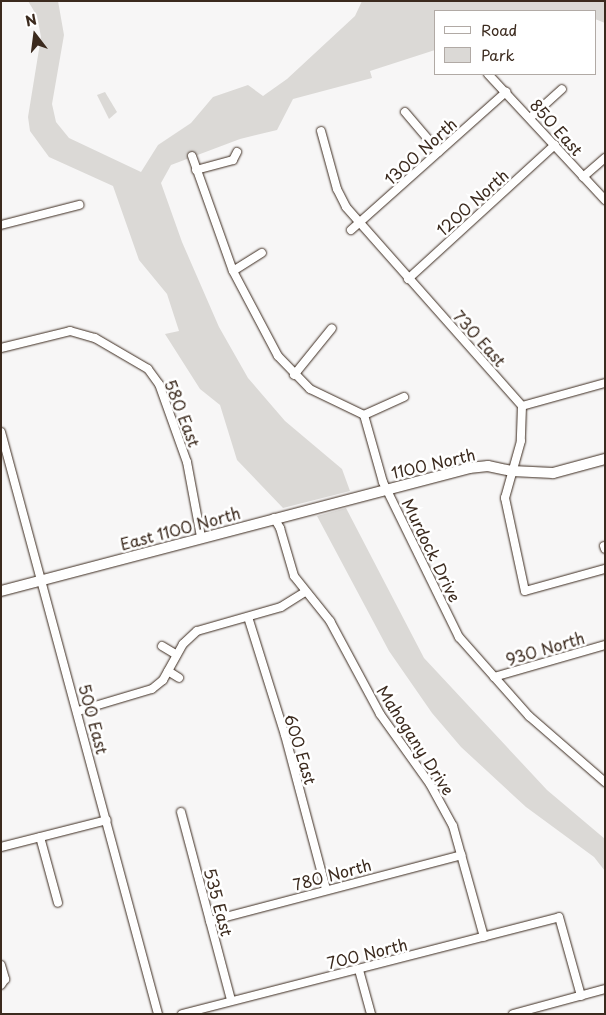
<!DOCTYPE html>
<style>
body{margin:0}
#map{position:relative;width:606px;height:1015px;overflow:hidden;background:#f7f6f6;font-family:"Playpen Sans",sans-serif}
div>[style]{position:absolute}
.green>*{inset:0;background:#dbd9d6}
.roads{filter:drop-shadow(0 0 1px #3b2a1e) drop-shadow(0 0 1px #3b2a1e)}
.street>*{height:8px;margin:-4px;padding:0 4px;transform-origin:4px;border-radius:4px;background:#fff}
.secondary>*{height:10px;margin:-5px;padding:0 5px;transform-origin:5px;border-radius:5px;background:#fff}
span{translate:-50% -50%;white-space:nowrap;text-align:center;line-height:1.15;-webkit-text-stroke:5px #fff;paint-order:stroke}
.street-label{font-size:16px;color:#3b2a1e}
.frame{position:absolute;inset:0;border:2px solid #3b2a1e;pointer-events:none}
.legend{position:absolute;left:434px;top:10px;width:162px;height:65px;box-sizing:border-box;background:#fff;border:1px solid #b1aaa5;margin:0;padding:6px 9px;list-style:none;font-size:15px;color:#3b2a1e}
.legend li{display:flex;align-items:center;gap:10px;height:25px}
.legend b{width:25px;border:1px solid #b1aaa5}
.north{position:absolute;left:10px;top:10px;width:50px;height:50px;-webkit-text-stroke:4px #fff;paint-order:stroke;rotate:345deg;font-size:14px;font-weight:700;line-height:20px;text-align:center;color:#3b2a1e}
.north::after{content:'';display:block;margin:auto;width:18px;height:22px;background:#3b2a1e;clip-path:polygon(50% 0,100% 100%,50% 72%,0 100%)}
</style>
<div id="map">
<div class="green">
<div style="clip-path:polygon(28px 1px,58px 1px,64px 35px,52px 104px,56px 122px,69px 138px,141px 172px,158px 145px,191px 123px,213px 97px,248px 85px,263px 96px,287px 79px,355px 16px,362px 1px,605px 1px,605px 23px,595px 19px,595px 11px,435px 11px,435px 50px,370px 71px,372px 78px,293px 99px,277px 130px,240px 139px,171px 165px,161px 183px,182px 242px,219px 327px,248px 378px,285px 421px,342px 469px,350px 491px,283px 508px,237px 460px,220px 405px,200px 389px,165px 334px,179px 331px,167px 294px,139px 260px,113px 186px,49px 157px,30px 131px,28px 117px,41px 37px,37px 16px)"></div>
<div style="clip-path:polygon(105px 92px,117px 112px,109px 119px,97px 95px)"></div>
<div style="clip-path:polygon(346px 508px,424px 658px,547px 790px,605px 839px,605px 871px,594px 857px,526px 807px,461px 747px,432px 713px,389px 651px,317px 516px)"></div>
</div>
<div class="roads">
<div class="street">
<div style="left:488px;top:74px;width:172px;rotate:47.1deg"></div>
<div style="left:405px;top:112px;width:52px;rotate:49.6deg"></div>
<div style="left:530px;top:118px;width:43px;rotate:-42.2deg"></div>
<div style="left:321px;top:131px;width:60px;rotate:74.6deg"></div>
<div style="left:337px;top:189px;width:20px;rotate:63deg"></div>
<div style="left:346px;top:207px;width:266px;rotate:48.5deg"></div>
<div style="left:522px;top:406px;width:35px;rotate:92deg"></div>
<div style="left:521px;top:441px;width:59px;rotate:105.7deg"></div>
<div style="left:505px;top:498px;width:95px;rotate:77.9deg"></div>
<div style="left:525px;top:591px;width:83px;rotate:-15.4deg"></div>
<div style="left:192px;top:156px;width:122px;rotate:70.4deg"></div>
<div style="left:233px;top:271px;width:96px;rotate:62.1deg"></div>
<div style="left:278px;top:356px;width:46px;rotate:45.9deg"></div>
<div style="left:310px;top:389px;width:60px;rotate:25.7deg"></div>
<div style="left:364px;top:415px;width:70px;rotate:74.2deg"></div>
<div style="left:383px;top:482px;width:173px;rotate:63.9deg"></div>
<div style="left:459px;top:637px;width:106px;rotate:48.5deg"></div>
<div style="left:529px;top:716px;width:101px;rotate:41deg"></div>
<div style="left:196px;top:170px;width:38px;rotate:-15deg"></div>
<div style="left:233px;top:160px;width:9px;rotate:-63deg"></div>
<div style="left:583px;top:177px;width:29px;rotate:-41deg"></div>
<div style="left:1px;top:225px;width:81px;rotate:-14.4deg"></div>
<div style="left:351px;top:230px;width:208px;rotate:-41.7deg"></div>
<div style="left:233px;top:271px;width:34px;rotate:-32deg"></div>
<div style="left:408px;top:279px;width:199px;rotate:-42.4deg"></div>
<div style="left:1px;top:348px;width:71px;rotate:-13.8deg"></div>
<div style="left:70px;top:331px;width:26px;rotate:16deg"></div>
<div style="left:95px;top:338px;width:61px;rotate:30.3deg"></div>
<div style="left:148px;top:369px;width:19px;rotate:54deg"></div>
<div style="left:159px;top:384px;width:83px;rotate:70.3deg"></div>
<div style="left:187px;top:462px;width:76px;rotate:79.4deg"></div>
<div style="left:294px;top:375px;width:60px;rotate:-51deg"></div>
<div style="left:522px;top:406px;width:86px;rotate:-15.5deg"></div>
<div style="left:364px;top:415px;width:44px;rotate:-24.2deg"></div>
<div style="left:1px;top:432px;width:603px;rotate:74.9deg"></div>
<div style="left:274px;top:518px;width:12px;rotate:59deg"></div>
<div style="left:280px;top:528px;width:50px;rotate:73.7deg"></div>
<div style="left:294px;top:576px;width:58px;rotate:51.3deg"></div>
<div style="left:330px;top:621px;width:106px;rotate:61.7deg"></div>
<div style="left:380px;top:714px;width:86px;rotate:54.5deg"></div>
<div style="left:430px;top:784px;width:48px;rotate:61.3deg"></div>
<div style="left:453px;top:826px;width:115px;rotate:74.4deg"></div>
<div style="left:604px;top:546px;width:3px;rotate:72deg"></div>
<div style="left:248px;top:617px;width:124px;rotate:72.6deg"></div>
<div style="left:285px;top:735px;width:159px;rotate:75.1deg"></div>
<div style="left:162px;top:646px;width:17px;rotate:31deg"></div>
<div style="left:168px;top:671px;width:13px;rotate:32deg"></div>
<div style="left:494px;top:677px;width:116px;rotate:-16.1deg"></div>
<div style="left:78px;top:711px;width:77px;rotate:-16.6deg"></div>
<div style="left:152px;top:689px;width:14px;rotate:-39deg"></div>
<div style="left:163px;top:680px;width:41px;rotate:-60.9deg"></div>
<div style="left:183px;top:644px;width:19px;rotate:-43deg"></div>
<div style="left:197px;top:631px;width:87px;rotate:-15.9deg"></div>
<div style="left:281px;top:607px;width:28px;rotate:-32deg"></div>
<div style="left:181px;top:812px;width:195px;rotate:75.1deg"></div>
<div style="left:40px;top:837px;width:68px;rotate:74.7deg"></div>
<div style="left:1px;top:847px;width:109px;rotate:-14.3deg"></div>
<div style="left:210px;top:921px;width:260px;rotate:-14.7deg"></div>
<div style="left:1px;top:965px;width:15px;rotate:74deg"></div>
<div style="left:5px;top:979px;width:7px;rotate:124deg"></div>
<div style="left:359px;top:970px;width:46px;rotate:74.7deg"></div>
<div style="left:182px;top:1014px;width:389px;rotate:-14.4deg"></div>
<div style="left:559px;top:917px;width:82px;rotate:74.4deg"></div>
<div style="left:513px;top:1014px;width:95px;rotate:-15.2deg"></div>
</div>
<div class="secondary">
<div style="left:1px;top:591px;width:484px;rotate:-14.7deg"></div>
<div style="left:469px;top:468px;width:19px;rotate:-6deg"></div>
<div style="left:488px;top:466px;width:25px;rotate:12deg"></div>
<div style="left:512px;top:471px;width:41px;rotate:2.8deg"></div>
<div style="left:553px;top:473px;width:54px;rotate:-15.1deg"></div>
</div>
</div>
<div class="street-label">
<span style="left:557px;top:127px;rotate:48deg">850 East</span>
<span style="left:420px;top:151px;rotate:-42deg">1300 North</span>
<span style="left:472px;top:202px;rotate:-42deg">1200 North</span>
<span style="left:480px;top:338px;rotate:48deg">730 East</span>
<span style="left:183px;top:413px;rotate:69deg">580 East</span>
<span style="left:433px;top:463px;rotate:-13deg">1100 North</span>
<span style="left:180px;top:528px;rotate:-15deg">East 1100 North</span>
<span style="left:432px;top:550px;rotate:64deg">Murdock Drive</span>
<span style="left:545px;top:648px;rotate:-16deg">930 North</span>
<span style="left:94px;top:719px;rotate:75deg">500 East</span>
<span style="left:416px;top:740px;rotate:57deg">Mahogany Drive</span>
<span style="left:301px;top:749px;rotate:73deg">600 East</span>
<span style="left:332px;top:874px;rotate:-15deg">780 North</span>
<span style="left:219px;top:902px;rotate:75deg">535 East</span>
<span style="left:367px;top:953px;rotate:-14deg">700 North</span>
</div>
<div class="frame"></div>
<ul class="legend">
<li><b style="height:6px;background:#fff"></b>Road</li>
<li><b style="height:14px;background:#dbd9d6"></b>Park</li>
</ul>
<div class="north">N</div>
</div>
